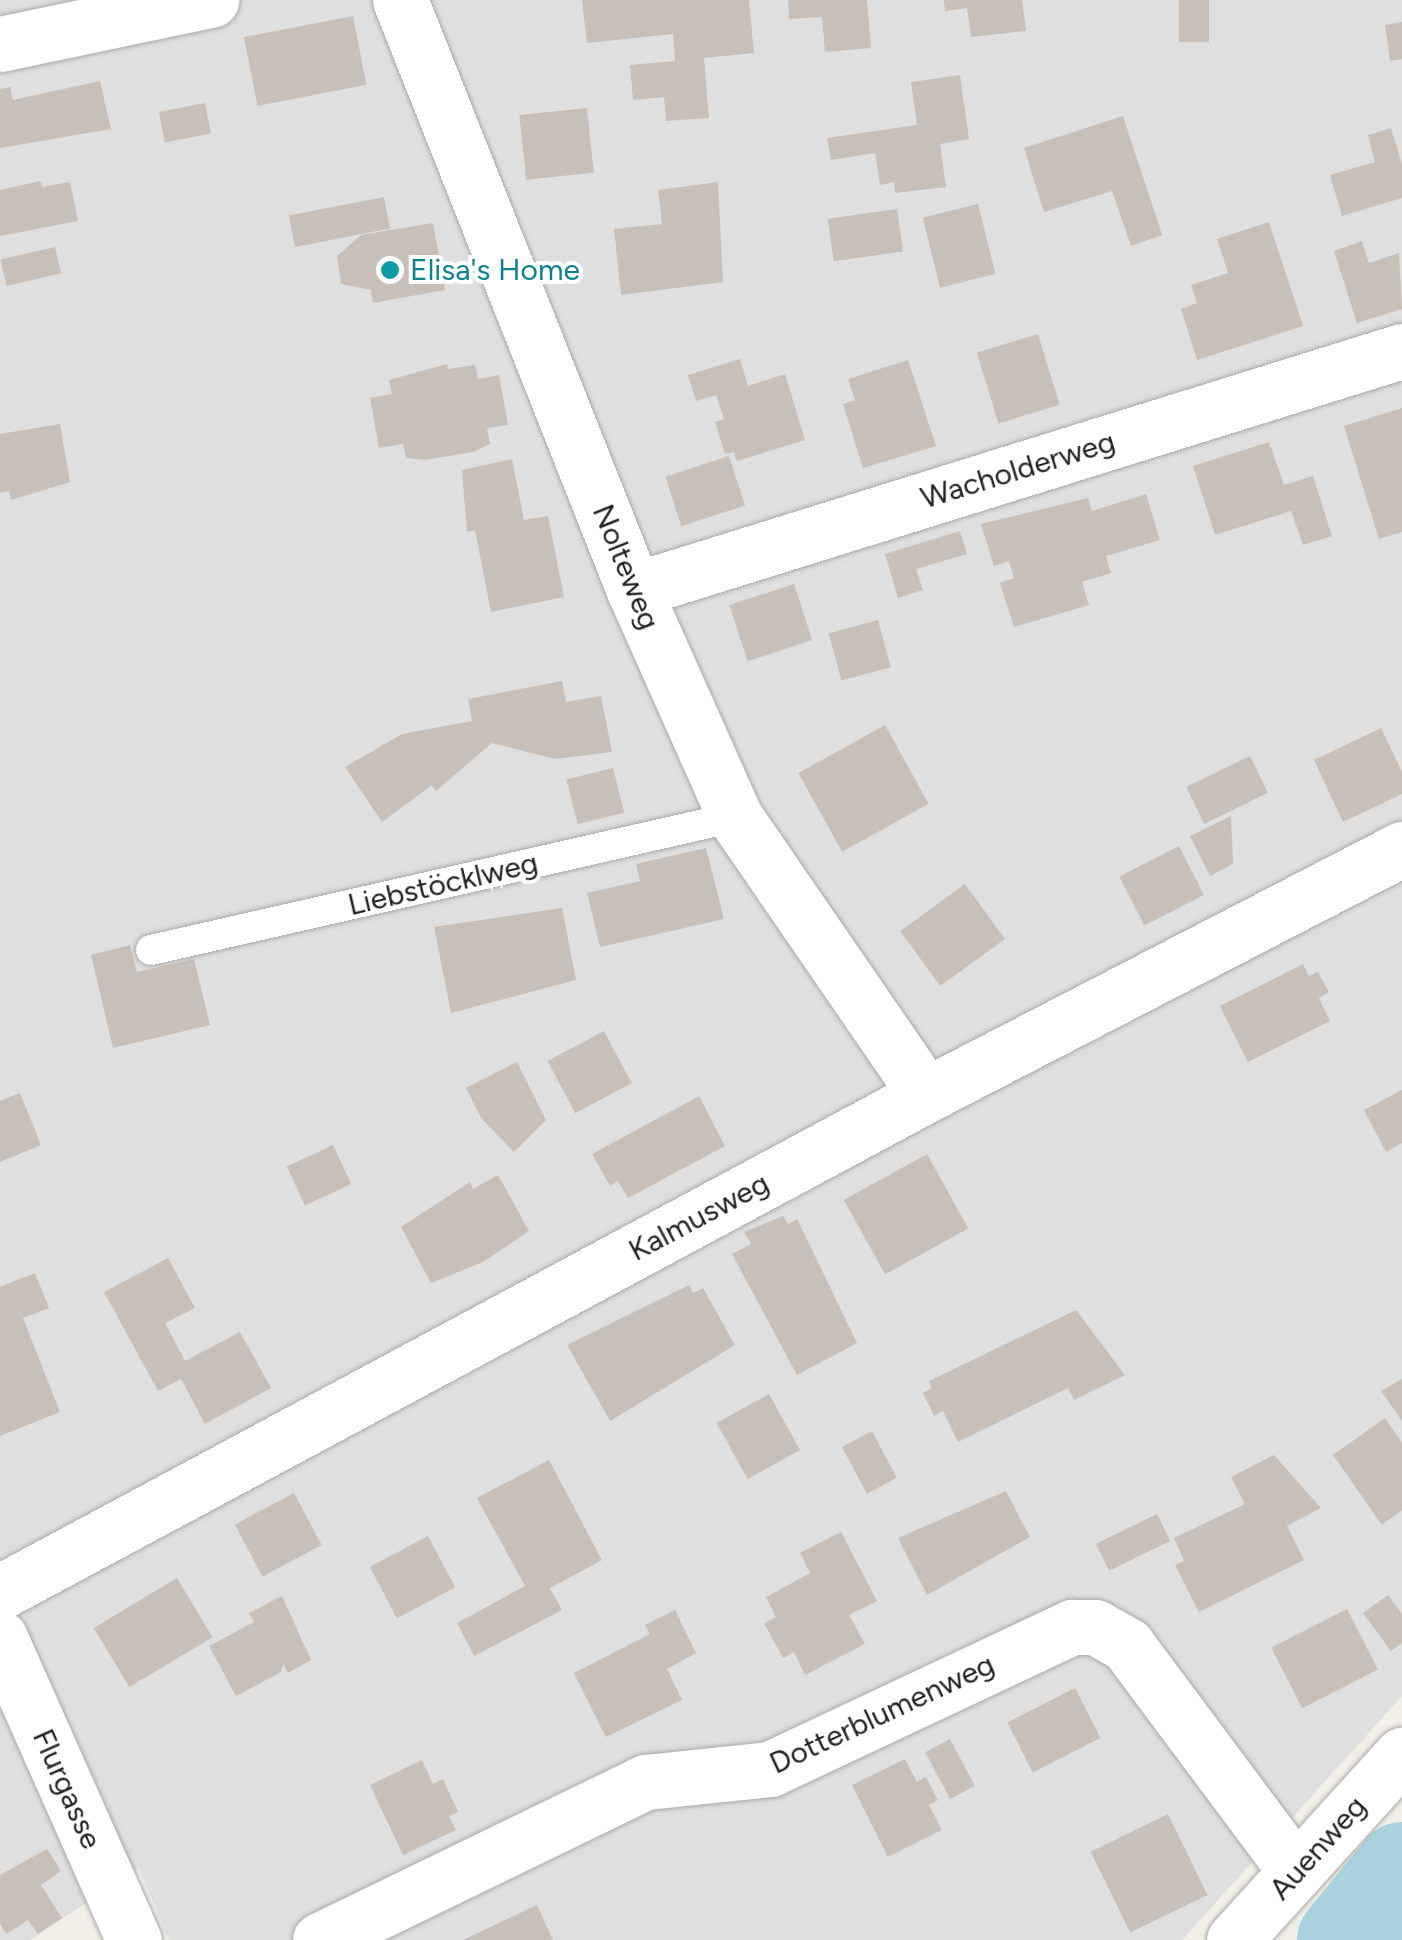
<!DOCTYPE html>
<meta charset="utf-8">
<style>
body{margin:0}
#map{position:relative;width:1402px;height:1940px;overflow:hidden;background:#f2efe9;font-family:Figtree,sans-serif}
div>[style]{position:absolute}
.residential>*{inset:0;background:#e0dfdf}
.forest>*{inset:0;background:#add19e}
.river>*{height:92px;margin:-46px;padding:0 46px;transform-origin:46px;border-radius:46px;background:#aad3df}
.building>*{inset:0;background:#c7bfb8;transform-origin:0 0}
.roads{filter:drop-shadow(0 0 2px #a9a9a9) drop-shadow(0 0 2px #a9a9a9)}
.service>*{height:30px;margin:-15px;padding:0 15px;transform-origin:15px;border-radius:15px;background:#fff}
.minor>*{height:55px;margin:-27.5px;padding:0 27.5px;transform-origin:27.5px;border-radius:27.5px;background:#fff}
.dots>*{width:28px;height:28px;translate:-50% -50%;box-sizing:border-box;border:5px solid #fff;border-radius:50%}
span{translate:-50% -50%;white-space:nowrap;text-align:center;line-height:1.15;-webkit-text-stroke:8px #fff;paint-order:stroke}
.culture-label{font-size:30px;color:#0d838f}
.left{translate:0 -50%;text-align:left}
.street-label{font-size:30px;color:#222}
</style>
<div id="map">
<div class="residential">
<div style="clip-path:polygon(0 0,1402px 0,1402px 1696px,1182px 1940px,169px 1940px,139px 1868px,30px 1940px,0 1940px)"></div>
</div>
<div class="forest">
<div style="clip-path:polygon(1402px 1825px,1402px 1940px,1300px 1940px)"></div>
</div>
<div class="river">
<div style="left:1343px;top:1940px;width:93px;rotate:-50.7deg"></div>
</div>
<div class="building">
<div style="clip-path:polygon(582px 0,749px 0,754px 53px,704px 58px,709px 118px,666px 121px,664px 97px,633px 100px,630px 65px,675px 61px,673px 34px,587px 43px)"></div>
<div style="clip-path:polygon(788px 0,867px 0,871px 48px,825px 52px,822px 17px,789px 19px)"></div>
<div style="clip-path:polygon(944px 0,1022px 0,1026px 31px,971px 37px,967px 8px,945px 11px)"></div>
<div style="left:1179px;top:0;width:30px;height:42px"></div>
<div style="left:353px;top:16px;width:70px;height:111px;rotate:79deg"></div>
<div style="clip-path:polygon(1402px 22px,1402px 59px,1390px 61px,1385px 25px)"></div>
<div style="clip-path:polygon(960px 75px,969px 139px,940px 144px,946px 187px,895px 193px,894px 182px,880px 185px,875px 153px,831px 160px,827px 138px,917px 125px,911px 82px)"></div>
<div style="clip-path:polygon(100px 81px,111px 129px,0 148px,0 89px,10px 87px,13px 100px)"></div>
<div style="left:205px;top:103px;width:31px;height:47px;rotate:79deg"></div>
<div style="left:587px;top:108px;width:65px;height:68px;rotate:84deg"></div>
<div style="clip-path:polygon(1123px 116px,1162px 235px,1131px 246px,1112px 191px,1044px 212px,1024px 148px)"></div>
<div style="clip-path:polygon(1391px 128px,1402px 164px,1402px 198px,1342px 216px,1330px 175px,1375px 162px,1368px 135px)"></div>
<div style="clip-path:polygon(41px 181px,42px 187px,70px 182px,78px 221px,0 236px,0 190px)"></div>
<div style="clip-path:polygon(718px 182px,723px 282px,621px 295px,614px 229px,662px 224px,658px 190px)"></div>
<div style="left:384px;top:197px;width:32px;height:97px;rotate:79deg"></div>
<div style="left:978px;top:204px;width:72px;height:57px;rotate:76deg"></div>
<div style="left:897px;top:209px;width:43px;height:70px;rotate:82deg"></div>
<div style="clip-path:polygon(1269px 222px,1303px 326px,1197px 360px,1181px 309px,1197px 303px,1191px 285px,1228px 273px,1217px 239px)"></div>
<div style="clip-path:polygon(433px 223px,445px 290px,373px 303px,371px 290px,341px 284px,337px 256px,361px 235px)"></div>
<div style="clip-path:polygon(1362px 241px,1369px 263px,1399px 253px,1402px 309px,1357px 323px,1334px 251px)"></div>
<div style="left:55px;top:247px;width:27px;height:56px;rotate:77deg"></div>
<div style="left:1038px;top:334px;width:74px;height:64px;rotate:73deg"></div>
<div style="clip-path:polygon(740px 359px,748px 386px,785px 374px,805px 440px,737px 461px,734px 452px,725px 454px,715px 422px,724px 419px,716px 395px,696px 401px,688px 375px)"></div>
<div style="clip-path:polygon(908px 360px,936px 446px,863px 468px,843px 404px,855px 400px,848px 379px)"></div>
<div style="clip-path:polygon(447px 364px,448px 369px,475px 365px,478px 379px,499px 375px,508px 425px,487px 428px,490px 444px,473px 452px,425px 460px,406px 458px,403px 444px,379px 448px,370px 398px,392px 394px,389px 380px)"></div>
<div style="clip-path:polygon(1402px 408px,1402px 532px,1379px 539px,1344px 426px)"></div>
<div style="clip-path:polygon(60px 424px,70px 482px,11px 500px,9px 491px,0 493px,0 434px)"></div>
<div style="clip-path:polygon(1269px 442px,1284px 485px,1313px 476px,1332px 536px,1303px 545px,1291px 511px,1215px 535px,1193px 466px)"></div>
<div style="left:729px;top:456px;width:52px;height:67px;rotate:72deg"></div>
<div style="clip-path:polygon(512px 459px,524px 520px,548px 516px,564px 597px,491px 612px,475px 530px,467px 532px,462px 470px)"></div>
<div style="clip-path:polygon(1146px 494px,1160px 540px,1106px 556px,1111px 573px,1082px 582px,1089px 605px,1014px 627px,1000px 583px,1014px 578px,1009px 561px,994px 566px,981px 524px,1088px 498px,1092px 511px)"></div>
<div style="clip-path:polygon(960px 531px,967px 554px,916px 569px,923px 590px,898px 598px,885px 554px)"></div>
<div style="left:794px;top:584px;width:59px;height:68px;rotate:72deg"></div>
<div style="left:878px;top:620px;width:49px;height:51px;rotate:75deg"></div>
<div style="clip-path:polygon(562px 681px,566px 702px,601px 696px,612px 752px,555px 759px,492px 743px,436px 791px,432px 785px,382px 822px,345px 767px,402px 734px,472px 721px,468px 699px)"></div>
<div style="left:885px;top:725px;width:90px;height:99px;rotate:61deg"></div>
<div style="clip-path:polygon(1381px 728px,1402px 772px,1402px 794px,1343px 822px,1314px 760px)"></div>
<div style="left:1250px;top:756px;width:41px;height:71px;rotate:64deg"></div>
<div style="left:613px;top:768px;width:46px;height:48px;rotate:76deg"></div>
<div style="clip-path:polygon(1231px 816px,1233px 864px,1210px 876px,1190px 836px)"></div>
<div style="left:1179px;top:846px;width:55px;height:67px;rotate:63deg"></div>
<div style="clip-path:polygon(706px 848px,724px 919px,600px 947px,587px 893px,640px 881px,636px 864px)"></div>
<div style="left:965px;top:884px;width:68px;height:80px;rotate:54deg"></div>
<div style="clip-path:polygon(562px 908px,576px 980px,451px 1013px,434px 927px)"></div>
<div style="clip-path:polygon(130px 945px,137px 972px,194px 959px,210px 1025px,113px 1048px,91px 955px)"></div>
<div style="clip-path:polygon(1303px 964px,1309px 976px,1318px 972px,1329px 992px,1319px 998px,1330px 1021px,1248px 1062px,1220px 1006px)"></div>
<div style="left:604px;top:1031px;width:59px;height:64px;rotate:62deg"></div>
<div style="clip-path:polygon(517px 1062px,546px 1120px,514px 1152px,481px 1118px,466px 1088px)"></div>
<div style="clip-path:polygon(1402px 1090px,1402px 1143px,1386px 1152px,1364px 1110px)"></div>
<div style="clip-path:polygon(20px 1093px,41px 1145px,0 1162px,0 1101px)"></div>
<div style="clip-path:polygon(699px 1096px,725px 1146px,628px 1198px,618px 1181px,610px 1186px,592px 1154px)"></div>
<div style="left:333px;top:1145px;width:43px;height:51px;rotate:65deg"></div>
<div style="left:927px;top:1154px;width:85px;height:95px;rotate:61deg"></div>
<div style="clip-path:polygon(498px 1175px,529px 1231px,483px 1262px,431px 1283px,401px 1227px,470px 1182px,473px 1189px)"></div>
<div style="clip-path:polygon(783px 1216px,788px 1224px,797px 1219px,857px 1343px,797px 1375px,732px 1254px,751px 1244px,744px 1232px)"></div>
<div style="clip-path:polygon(168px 1258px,195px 1308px,165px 1323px,185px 1361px,240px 1332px,271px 1388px,205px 1424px,181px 1379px,158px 1391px,104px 1292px)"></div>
<div style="clip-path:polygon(35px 1273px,49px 1308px,23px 1318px,60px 1412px,0 1436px,0 1287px)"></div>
<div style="clip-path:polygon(689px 1285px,693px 1293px,703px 1288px,735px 1345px,610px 1421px,567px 1345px)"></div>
<div style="clip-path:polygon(1076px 1310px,1125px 1375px,1074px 1400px,1068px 1388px,958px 1442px,943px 1411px,934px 1416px,923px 1393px,932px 1388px,929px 1381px)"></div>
<div style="clip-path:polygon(1402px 1379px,1402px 1421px,1381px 1391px)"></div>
<div style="left:769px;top:1394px;width:64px;height:60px;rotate:61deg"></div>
<div style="clip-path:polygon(1385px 1418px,1402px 1443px,1402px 1510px,1382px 1525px,1333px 1455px)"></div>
<div style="left:872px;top:1431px;width:53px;height:34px;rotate:62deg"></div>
<div style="clip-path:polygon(1274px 1455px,1321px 1508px,1287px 1526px,1304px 1560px,1199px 1612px,1175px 1565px,1184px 1561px,1174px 1538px,1245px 1504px,1231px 1477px)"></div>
<div style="clip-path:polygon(549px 1460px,602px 1560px,550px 1588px,562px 1610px,474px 1656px,457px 1623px,525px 1586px,477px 1498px)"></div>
<div style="clip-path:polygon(1006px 1491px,1030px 1537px,927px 1595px,898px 1538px)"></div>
<div style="left:294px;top:1493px;width:59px;height:67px;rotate:62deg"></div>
<div style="left:1157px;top:1514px;width:30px;height:68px;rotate:64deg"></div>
<div style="clip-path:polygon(841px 1532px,877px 1601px,849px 1615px,865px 1644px,805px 1675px,794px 1652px,783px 1658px,764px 1623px,776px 1617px,766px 1597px,810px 1573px,800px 1553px)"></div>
<div style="left:428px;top:1536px;width:58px;height:66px;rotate:62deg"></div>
<div style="left:177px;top:1578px;width:69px;height:97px;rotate:59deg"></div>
<div style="clip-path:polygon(1388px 1595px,1402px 1614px,1402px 1643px,1391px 1651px,1363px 1613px)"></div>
<div style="clip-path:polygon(282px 1596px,311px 1660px,288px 1673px,283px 1664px,281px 1672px,236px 1696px,209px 1646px,254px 1622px,249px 1613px)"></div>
<div style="left:1347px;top:1609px;width:68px;height:85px;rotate:63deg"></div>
<div style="clip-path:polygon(675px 1610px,696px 1653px,667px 1669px,682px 1700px,606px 1737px,574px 1673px,650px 1634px,645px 1625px)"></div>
<div style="left:1075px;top:1688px;width:56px;height:76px;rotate:63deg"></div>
<div style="left:950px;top:1739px;width:53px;height:28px;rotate:62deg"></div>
<div style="clip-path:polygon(905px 1759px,917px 1782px,926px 1777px,938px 1800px,929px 1805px,942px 1830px,888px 1857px,852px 1785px)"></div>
<div style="clip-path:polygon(422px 1760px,433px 1784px,443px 1779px,458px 1812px,449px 1816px,456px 1830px,403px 1855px,370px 1785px)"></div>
<div style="left:1168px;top:1814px;width:90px;height:86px;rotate:64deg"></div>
<div style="clip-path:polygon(47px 1849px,61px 1871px,41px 1885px,62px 1918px,38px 1934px,28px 1920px,6px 1934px,0 1924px,0 1875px)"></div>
<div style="clip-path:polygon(537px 1905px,553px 1940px,463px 1940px,501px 1922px)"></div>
</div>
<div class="roads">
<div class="service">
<div style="left:151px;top:950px;width:599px;rotate:-12.83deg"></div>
</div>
<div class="minor">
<div style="left:400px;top:0;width:635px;rotate:68.37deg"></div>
<div style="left:634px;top:590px;width:248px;rotate:66deg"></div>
<div style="left:735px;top:817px;width:337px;rotate:55.5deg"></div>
<div style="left:0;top:44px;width:216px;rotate:-11.8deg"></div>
<div style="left:634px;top:590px;width:804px;rotate:-17.29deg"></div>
<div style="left:0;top:1592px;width:1051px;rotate:-28.22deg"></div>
<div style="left:926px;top:1095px;width:536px;rotate:-27.33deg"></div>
<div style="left:0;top:1638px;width:330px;rotate:66.1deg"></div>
<div style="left:320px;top:1940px;width:362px;rotate:-25.9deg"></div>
<div style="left:646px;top:1782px;width:125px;rotate:-6deg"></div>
<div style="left:770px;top:1769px;width:334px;rotate:-25.2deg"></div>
<div style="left:1072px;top:1627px;width:23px"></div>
<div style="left:1095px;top:1627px;width:37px;rotate:29deg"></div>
<div style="left:1127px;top:1645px;width:283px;rotate:53.3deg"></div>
<div style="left:1234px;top:1940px;width:250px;rotate:-47.8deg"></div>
</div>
</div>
<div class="dots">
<div style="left:390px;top:270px;background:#0f9aa8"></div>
</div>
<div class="culture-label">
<span class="left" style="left:410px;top:270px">Elisa's Home</span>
</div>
<div class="street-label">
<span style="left:1018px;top:470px;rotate:-17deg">Wacholderweg</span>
<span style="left:626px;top:567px;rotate:68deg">Nolteweg</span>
<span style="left:443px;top:884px;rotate:-13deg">Liebstöcklweg</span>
<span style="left:699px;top:1217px;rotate:-28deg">Kalmusweg</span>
<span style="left:882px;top:1714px;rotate:-25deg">Dotterblumenweg</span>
<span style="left:67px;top:1789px;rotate:66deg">Flurgasse</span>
<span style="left:1318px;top:1848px;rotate:-48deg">Auenweg</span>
</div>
</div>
